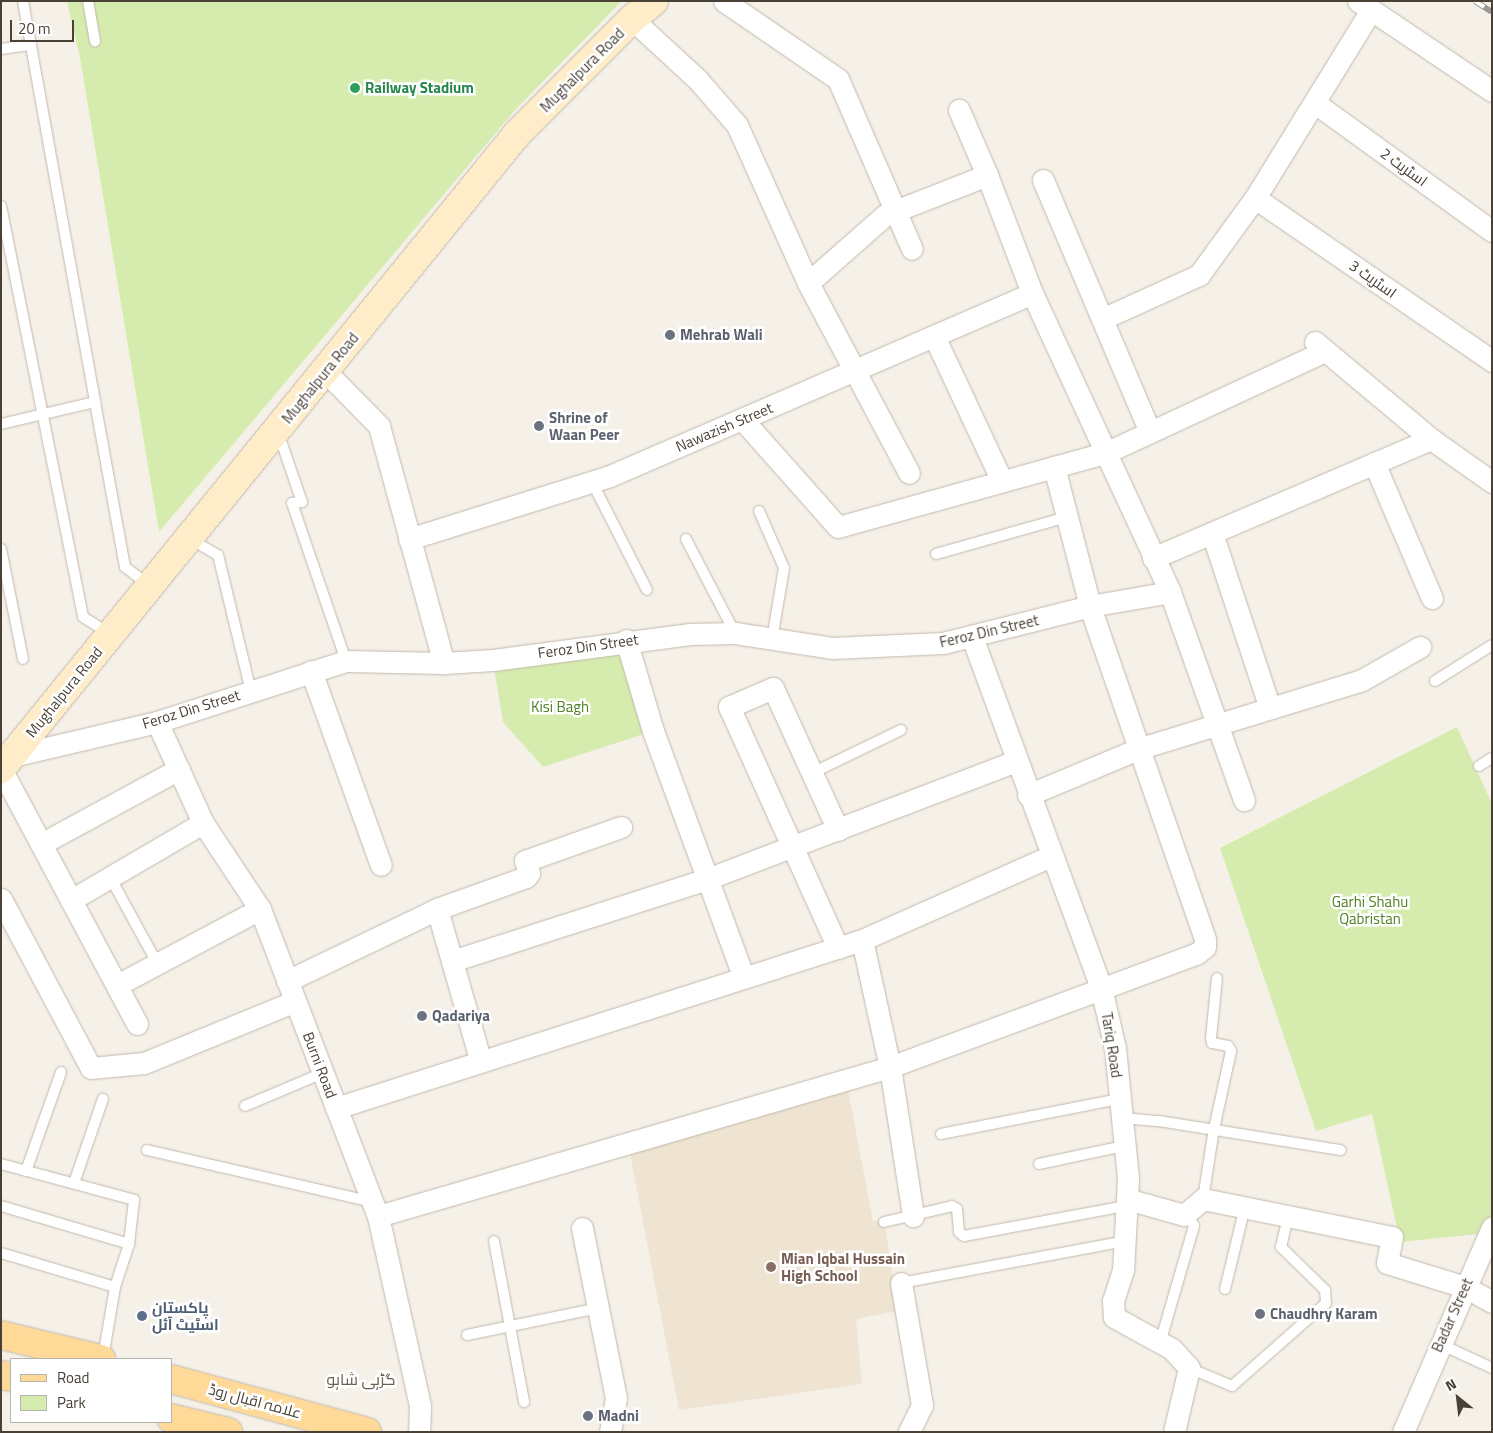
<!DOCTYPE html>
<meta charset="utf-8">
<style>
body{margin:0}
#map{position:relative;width:1493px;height:1433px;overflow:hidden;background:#f5f1e9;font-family:"Titillium Web",Cairo,sans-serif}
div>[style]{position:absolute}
.education>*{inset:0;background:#efe4d2}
.green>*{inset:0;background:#d6ecaf}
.roads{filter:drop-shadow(0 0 1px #c2b8aa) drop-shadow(0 0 1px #c2b8aa)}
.lane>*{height:10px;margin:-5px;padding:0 5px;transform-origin:5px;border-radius:5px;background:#fff}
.street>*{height:21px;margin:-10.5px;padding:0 10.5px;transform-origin:10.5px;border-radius:10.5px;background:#fff}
.secondary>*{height:28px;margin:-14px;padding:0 14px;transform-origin:14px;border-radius:14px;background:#ffedc9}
.primary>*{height:28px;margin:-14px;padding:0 14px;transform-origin:14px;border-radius:14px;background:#ffd998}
.rail>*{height:5.5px;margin-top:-2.75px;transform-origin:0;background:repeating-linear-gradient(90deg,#fff 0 11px,#989898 0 22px);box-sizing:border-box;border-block:1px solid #989898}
.dots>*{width:14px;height:14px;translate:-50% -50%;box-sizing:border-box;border:2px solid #fff;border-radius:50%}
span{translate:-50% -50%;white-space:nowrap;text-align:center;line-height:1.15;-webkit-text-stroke:5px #fff;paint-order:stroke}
.street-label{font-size:15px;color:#4a4136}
.leisure-label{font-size:15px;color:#27864d;font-weight:700}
.left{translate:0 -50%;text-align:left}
.worship-label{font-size:15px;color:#5b616d;font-weight:700}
.park-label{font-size:15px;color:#508124}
.education-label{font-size:15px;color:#785e54;font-weight:700}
.service-label{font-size:15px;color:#4e5e75;font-weight:700}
.neighbourhood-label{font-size:16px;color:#6d5d4d}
.frame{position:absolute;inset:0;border:2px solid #4a4136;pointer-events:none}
.legend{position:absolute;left:10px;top:1358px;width:162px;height:65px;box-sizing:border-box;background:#fff;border:1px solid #b7b3af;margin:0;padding:6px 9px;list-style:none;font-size:15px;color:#4a4136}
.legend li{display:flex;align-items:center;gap:10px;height:25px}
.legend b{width:25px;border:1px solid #b7b3af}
.north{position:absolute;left:1433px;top:1373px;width:50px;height:50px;-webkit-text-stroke:4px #fff;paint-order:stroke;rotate:331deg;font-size:14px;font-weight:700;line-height:20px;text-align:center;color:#4a4136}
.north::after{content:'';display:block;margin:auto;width:18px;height:22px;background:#4a4136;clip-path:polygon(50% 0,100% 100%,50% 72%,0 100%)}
.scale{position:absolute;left:10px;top:20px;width:64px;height:22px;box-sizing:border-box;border:2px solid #4a4136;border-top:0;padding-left:6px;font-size:15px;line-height:18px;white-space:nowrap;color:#4a4136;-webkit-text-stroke:4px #fff;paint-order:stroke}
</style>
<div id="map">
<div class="education">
<div style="clip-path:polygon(846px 1079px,873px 1221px,884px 1219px,898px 1311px,856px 1319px,862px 1384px,679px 1410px,628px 1143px)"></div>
</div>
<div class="green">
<div style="clip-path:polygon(67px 1px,622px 1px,515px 110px,159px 532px,80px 58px)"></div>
<div style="clip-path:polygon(626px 640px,653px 731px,543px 767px,503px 722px,494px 668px)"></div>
<div style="clip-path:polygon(1457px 727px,1492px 804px,1492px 1227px,1489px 1233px,1400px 1242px,1372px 1114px,1316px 1131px,1220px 848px)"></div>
</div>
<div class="roads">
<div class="lane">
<div style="left:23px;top:1px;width:407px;rotate:79.8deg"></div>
<div style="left:88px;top:1px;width:41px;rotate:80.1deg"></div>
<div style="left:1px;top:49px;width:30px;rotate:-8deg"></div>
<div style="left:1px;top:206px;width:419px;rotate:78.7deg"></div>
<div style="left:83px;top:617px;width:32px;rotate:32deg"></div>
<div style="left:1px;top:424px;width:97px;rotate:-13.2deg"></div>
<div style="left:95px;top:402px;width:168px;rotate:79.7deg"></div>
<div style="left:125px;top:567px;width:30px;rotate:37deg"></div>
<div style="left:278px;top:432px;width:74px;rotate:71.1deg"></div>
<div style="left:302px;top:502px;width:10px;rotate:174deg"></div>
<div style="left:292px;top:503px;width:167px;rotate:71.1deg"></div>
<div style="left:592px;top:482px;width:121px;rotate:63deg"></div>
<div style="left:759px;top:511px;width:62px;rotate:66.3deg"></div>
<div style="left:784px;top:568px;width:73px;rotate:99.5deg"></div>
<div style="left:190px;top:539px;width:32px;rotate:30deg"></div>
<div style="left:218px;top:555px;width:140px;rotate:76.4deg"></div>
<div style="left:686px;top:539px;width:106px;rotate:62.5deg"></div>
<div style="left:1px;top:549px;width:112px;rotate:78.7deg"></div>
<div style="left:936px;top:554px;width:136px;rotate:-15.8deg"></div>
<div style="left:1435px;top:681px;width:67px;rotate:-32.3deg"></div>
<div style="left:1479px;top:766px;width:15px;rotate:-32deg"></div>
<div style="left:812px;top:773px;width:99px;rotate:-25.8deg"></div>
<div style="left:110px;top:877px;width:98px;rotate:61.3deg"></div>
<div style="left:245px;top:1106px;width:85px;rotate:-22.9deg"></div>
<div style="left:1122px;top:1118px;width:37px;rotate:5deg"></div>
<div style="left:1159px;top:1121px;width:184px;rotate:9.1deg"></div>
<div style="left:941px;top:1134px;width:182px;rotate:-11.1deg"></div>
<div style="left:147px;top:1150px;width:231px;rotate:13deg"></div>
<div style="left:1px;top:1164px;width:138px;rotate:15.1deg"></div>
<div style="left:134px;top:1200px;width:44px;rotate:96.5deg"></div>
<div style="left:129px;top:1244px;width:45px;rotate:108deg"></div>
<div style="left:115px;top:1287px;width:72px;rotate:99.6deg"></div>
<div style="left:1039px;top:1164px;width:87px;rotate:-12deg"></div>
<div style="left:26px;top:1171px;width:105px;rotate:-70.5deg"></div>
<div style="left:74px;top:1183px;width:89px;rotate:-71deg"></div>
<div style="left:1203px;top:1199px;width:71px;rotate:-81.1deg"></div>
<div style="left:1214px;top:1129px;width:80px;rotate:-77.7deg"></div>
<div style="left:1231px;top:1051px;width:6px;rotate:-121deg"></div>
<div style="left:1228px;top:1046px;width:16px;rotate:-169deg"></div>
<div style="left:1212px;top:1043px;width:5px;rotate:-101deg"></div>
<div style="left:1211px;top:1038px;width:60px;rotate:-84.3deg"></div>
<div style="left:1px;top:1206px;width:134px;rotate:16.5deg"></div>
<div style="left:884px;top:1222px;width:70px;rotate:-13.2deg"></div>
<div style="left:952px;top:1206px;width:6px;rotate:31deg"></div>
<div style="left:957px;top:1209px;width:23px;rotate:85deg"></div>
<div style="left:959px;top:1232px;width:6px;rotate:39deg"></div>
<div style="left:964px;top:1236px;width:165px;rotate:-10.5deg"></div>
<div style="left:494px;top:1241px;width:164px;rotate:79.4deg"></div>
<div style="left:1px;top:1253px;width:119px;rotate:16.6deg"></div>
<div style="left:901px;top:1283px;width:228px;rotate:-10.6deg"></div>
<div style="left:1225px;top:1289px;width:84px;rotate:-76.3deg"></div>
<div style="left:467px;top:1335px;width:134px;rotate:-11.6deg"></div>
<div style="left:1160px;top:1343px;width:122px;rotate:-73.8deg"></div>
<div style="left:1194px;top:1226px;width:16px;rotate:-117deg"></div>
<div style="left:1440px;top:1344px;width:57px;rotate:24.8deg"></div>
<div style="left:1189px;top:1368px;width:47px;rotate:22.7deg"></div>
<div style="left:1232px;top:1386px;width:125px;rotate:-41.4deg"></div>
<div style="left:1326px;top:1303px;width:13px;rotate:-94deg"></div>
<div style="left:1325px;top:1290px;width:62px;rotate:-135.7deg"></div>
<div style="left:1281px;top:1247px;width:32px;rotate:-77deg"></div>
</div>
<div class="street">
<div style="left:724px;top:1px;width:138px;rotate:34.4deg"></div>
<div style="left:838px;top:79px;width:185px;rotate:66.5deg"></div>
<div style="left:1358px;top:1px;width:161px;rotate:33.9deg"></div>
<div style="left:632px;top:19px;width:90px;rotate:42.7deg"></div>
<div style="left:698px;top:80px;width:60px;rotate:49.1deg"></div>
<div style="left:737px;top:125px;width:173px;rotate:65.8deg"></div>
<div style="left:808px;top:283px;width:215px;rotate:62deg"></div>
<div style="left:1315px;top:103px;width:218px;rotate:35.9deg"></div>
<div style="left:987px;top:175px;width:126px;rotate:69.1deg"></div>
<div style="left:1032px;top:293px;width:329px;rotate:65.2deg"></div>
<div style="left:1170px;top:592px;width:221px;rotate:70.4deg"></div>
<div style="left:1043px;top:180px;width:274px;rotate:67deg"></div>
<div style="left:1255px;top:198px;width:288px;rotate:34.5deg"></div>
<div style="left:808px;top:283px;width:103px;rotate:-41.4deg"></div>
<div style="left:885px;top:215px;width:110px;rotate:-21.4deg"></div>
<div style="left:987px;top:175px;width:71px;rotate:-113.3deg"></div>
<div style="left:1102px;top:319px;width:107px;rotate:-24.4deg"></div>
<div style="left:1199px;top:275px;width:95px;rotate:-54deg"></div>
<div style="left:1255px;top:198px;width:221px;rotate:-58.3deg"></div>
<div style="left:934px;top:336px;width:160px;rotate:64.9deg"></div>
<div style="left:1315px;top:342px;width:151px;rotate:39.9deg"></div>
<div style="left:1431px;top:439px;width:75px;rotate:35.2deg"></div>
<div style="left:326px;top:372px;width:76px;rotate:45.5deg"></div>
<div style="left:379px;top:426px;width:246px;rotate:74.7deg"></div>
<div style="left:742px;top:419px;width:144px;rotate:48.4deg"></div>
<div style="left:838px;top:527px;width:277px;rotate:-15.5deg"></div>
<div style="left:1105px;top:453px;width:242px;rotate:-24.9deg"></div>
<div style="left:1374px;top:463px;width:147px;rotate:66.8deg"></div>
<div style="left:1212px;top:533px;width:184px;rotate:71.7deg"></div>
<div style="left:409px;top:539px;width:211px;rotate:-17.4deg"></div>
<div style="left:610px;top:476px;width:460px;rotate:-23.4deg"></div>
<div style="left:1153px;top:558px;width:302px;rotate:-23.2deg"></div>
<div style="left:972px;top:637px;width:374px;rotate:69.8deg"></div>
<div style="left:1101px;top:988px;width:62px;rotate:76.9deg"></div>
<div style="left:1115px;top:1048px;width:132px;rotate:84.3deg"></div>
<div style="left:1128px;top:1179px;width:91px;rotate:93.1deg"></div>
<div style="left:1123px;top:1270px;width:32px;rotate:108deg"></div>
<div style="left:1113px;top:1300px;width:17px;rotate:87deg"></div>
<div style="left:1114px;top:1317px;width:66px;rotate:28.9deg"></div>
<div style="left:1172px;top:1349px;width:25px;rotate:48deg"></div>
<div style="left:1189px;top:1368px;width:66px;rotate:103.2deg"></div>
<div style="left:626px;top:640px;width:95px;rotate:73.5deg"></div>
<div style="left:653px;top:731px;width:263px;rotate:69.8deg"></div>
<div style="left:311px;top:671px;width:206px;rotate:70.2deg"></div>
<div style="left:157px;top:722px;width:111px;rotate:65.5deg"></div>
<div style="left:203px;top:823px;width:103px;rotate:56.5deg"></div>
<div style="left:260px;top:909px;width:329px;rotate:69deg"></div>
<div style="left:378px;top:1216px;width:195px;rotate:77.5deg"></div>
<div style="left:420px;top:1406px;width:26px;rotate:92deg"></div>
<div style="left:12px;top:756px;width:149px;rotate:-13.2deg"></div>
<div style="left:157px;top:722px;width:199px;rotate:-17.9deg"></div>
<div style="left:346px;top:661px;width:98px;rotate:1.2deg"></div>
<div style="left:444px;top:663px;width:49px;rotate:-3.5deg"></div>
<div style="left:493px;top:660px;width:199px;rotate:-7.5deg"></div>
<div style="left:690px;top:634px;width:45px;rotate:-1.3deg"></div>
<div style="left:735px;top:633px;width:98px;rotate:8.8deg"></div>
<div style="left:832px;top:648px;width:111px;rotate:-2.6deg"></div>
<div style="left:943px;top:643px;width:152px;rotate:-14.1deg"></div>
<div style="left:1090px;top:606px;width:81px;rotate:-9.9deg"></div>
<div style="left:1px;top:769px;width:289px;rotate:61.9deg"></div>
<div style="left:1028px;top:795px;width:119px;rotate:-22.7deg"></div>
<div style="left:1138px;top:749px;width:234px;rotate:-17.1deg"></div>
<div style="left:1362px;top:680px;width:67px;rotate:-29.6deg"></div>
<div style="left:41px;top:844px;width:157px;rotate:-28.5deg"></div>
<div style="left:1px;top:899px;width:191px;rotate:62deg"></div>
<div style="left:91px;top:1068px;width:53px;rotate:-5.4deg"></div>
<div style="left:144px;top:1063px;width:163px;rotate:-22.3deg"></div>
<div style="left:71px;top:900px;width:153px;rotate:-30.3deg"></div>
<div style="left:437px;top:909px;width:159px;rotate:74deg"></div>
<div style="left:862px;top:940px;width:130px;rotate:77.6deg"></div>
<div style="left:890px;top:1067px;width:151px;rotate:81.2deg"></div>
<div style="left:838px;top:948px;width:265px;rotate:-114.3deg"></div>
<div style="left:729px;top:707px;width:48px;rotate:-23.4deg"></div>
<div style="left:773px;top:688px;width:156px;rotate:65.4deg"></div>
<div style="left:452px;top:961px;width:268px;rotate:-17.8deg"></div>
<div style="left:707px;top:879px;width:331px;rotate:-20.9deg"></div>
<div style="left:287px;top:981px;width:166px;rotate:-25.6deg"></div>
<div style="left:437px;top:909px;width:95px;rotate:-19.8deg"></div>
<div style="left:526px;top:877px;width:5px;rotate:-53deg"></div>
<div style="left:529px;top:873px;width:13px;rotate:-108deg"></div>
<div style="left:525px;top:861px;width:102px;rotate:-19.5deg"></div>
<div style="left:117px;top:985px;width:162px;rotate:-28deg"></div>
<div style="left:336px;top:1108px;width:552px;rotate:-17.71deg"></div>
<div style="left:862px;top:940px;width:207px;rotate:-24deg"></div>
<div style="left:1127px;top:1199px;width:59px;rotate:15.7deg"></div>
<div style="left:1184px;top:1215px;width:25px;rotate:-40deg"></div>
<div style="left:1203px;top:1199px;width:193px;rotate:11.4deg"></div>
<div style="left:1392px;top:1237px;width:26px;rotate:101deg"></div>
<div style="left:1387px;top:1263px;width:82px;rotate:17.1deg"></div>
<div style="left:1465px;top:1287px;width:31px;rotate:29deg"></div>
<div style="left:378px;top:1216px;width:533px;rotate:-16.23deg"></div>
<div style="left:890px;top:1067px;width:326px;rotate:-20.3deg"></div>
<div style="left:1196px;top:954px;width:11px;rotate:-38deg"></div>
<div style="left:1205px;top:947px;width:8px;rotate:-90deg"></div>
<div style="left:1205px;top:939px;width:352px;rotate:-109.1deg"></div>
<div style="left:1090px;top:606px;width:144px;rotate:-104.5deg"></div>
<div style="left:582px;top:1228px;width:173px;rotate:78.7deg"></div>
<div style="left:616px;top:1398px;width:35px;rotate:100deg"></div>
<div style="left:901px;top:1283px;width:124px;rotate:80.2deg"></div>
<div style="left:922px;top:1405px;width:30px;rotate:116deg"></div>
<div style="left:1403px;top:1432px;width:223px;rotate:-66.5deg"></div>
</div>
<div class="secondary">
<div style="left:1px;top:769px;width:818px;rotate:-50.9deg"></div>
<div style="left:517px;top:134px;width:163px;rotate:-45deg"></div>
<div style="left:632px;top:19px;width:28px;rotate:-39deg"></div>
</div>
<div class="primary">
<div style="left:1px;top:1335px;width:103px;rotate:13.5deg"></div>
<div style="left:1px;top:1375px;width:10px;rotate:11deg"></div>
<div style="left:171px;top:1379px;width:203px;rotate:15.1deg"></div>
<div style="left:171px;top:1418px;width:59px;rotate:13.8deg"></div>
</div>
</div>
<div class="rail">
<div style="left:1475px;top:1px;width:20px;rotate:33deg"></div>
</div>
<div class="dots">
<div style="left:355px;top:88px;background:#2e9e5b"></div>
<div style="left:670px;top:335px;background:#6b7280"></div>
<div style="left:539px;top:426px;background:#6b7280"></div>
<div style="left:422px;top:1016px;background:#6b7280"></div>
<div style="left:771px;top:1267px;background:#8d6e63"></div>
<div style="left:1260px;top:1314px;background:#6b7280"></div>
<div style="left:142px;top:1316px;background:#5c6f8a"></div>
<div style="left:588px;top:1416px;background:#6b7280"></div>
</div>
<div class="street-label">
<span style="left:582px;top:70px;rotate:-45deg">Mughalpura Road</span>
<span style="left:1404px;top:167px;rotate:36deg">اسٹریٹ 2</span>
<span style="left:1373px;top:279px;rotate:35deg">اسٹریٹ 3</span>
<span style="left:320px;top:378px;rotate:-51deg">Mughalpura Road</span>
<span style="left:724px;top:427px;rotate:-23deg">Nawazish Street</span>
<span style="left:989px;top:631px;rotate:-13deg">Feroz Din Street</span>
<span style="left:588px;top:646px;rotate:-8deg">Feroz Din Street</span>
<span style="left:64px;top:692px;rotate:-51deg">Mughalpura Road</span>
<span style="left:191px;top:709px;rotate:-17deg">Feroz Din Street</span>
<span style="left:1112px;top:1045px;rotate:81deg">Tariq Road</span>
<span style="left:320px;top:1065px;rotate:69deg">Burni Road</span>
<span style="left:1452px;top:1315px;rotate:-66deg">Badar Street</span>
<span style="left:255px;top:1401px;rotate:15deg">علامہ اقبال روڈ</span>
</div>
<div class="leisure-label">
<span class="left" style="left:365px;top:88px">Railway Stadium</span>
</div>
<div class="worship-label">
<span class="left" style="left:680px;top:335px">Mehrab Wali</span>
<span class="left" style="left:549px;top:426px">Shrine of<br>Waan Peer</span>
<span class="left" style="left:432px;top:1016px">Qadariya</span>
<span class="left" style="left:1270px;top:1314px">Chaudhry Karam</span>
<span class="left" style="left:598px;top:1416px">Madni</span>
</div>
<div class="park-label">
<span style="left:560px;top:707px">Kisi Bagh</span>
<span style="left:1370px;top:910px">Garhi Shahu<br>Qabristan</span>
</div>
<div class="education-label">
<span class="left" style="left:781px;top:1267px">Mian Iqbal Hussain<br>High School</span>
</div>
<div class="service-label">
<span class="left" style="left:152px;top:1316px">پاکستان<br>اسٹیٹ آئل</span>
</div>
<div class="neighbourhood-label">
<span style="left:361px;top:1379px">گڑہی شاہو</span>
</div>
<div class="frame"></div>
<ul class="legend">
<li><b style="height:6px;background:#ffd998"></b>Road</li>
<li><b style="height:14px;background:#d6ecaf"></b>Park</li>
</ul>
<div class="north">N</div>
<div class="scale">20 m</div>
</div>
